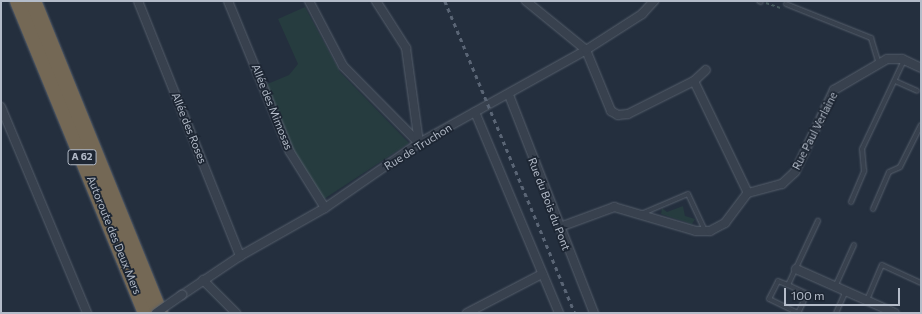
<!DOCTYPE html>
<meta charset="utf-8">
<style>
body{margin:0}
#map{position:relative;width:922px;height:314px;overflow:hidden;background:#242f3e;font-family:Commissioner,sans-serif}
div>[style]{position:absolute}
.green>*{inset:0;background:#263c3f}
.path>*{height:1.5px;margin-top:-0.75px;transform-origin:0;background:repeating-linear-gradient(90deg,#44595c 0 3px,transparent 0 6px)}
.roads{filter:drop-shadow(0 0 1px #565f6c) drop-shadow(0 0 1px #565f6c)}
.service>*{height:4px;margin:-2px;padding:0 2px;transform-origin:2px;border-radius:2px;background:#38414e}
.minor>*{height:8px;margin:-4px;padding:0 4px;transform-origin:4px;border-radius:4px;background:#38414e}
.motorway>*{height:16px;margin:-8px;padding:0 8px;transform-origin:8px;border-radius:8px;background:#746855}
.rail>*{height:2.5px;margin-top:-1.25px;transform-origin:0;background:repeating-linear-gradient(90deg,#5a6575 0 4px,transparent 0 8px)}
.bridges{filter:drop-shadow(0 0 1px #565f6c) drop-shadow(0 0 1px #565f6c)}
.minor-bridge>*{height:8px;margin:-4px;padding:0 4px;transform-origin:4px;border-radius:4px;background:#38414e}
span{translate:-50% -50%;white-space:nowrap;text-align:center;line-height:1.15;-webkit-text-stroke:3.5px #1d2633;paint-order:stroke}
.shield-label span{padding:1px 3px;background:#1d2633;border:1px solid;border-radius:3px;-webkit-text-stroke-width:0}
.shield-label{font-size:10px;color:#b4bcc9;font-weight:700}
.street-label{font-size:11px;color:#b4bcc9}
.frame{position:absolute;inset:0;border:2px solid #b4bcc9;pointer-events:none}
.scale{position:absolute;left:784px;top:288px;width:116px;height:18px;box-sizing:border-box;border:2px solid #b4bcc9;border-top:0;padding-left:5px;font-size:12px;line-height:14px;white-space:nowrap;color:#b4bcc9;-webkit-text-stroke:3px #1d2633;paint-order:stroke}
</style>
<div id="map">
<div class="green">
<div style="clip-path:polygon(305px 7px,340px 72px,409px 143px,324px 199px,291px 149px,265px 85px,289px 75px,298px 64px,278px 19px)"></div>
<div style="clip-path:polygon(683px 206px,685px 216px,695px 219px,692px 224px,661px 214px,662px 208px,667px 212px)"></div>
</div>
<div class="path">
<div style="left:766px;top:3px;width:18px;rotate:19deg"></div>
</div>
<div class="roads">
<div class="service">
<div style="left:759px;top:1px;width:2px;rotate:27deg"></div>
<div style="left:786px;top:4px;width:92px;rotate:21.8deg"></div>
<div style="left:871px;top:38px;width:27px;rotate:73deg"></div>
<div style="left:895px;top:81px;width:24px;rotate:24deg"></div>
<div style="left:851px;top:202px;width:34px;rotate:-67deg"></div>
<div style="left:864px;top:171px;width:22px;rotate:-95deg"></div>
<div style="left:862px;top:149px;width:98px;rotate:-64.7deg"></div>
<div style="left:873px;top:209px;width:40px;rotate:-66.6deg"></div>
<div style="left:889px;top:172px;width:12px;rotate:-24deg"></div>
<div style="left:900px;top:167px;width:47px;rotate:-63.4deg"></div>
<div style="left:641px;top:214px;width:51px;rotate:-23.1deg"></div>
<div style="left:688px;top:194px;width:40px;rotate:65deg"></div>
<div style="left:788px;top:285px;width:21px;rotate:25deg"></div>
<div style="left:807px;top:294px;width:21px;rotate:115deg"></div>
<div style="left:798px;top:313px;width:32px;rotate:-154deg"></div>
<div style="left:769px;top:299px;width:20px;rotate:-63deg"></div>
<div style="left:778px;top:281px;width:11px;rotate:22deg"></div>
<div style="left:788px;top:285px;width:71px;rotate:-64.9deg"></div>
<div style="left:835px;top:287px;width:46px;rotate:-65.7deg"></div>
<div style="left:867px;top:300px;width:38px;rotate:-67deg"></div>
<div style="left:882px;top:265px;width:43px;rotate:24.8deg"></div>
<div style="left:836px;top:313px;width:24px;rotate:-66deg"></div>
</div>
<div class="minor">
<div style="left:138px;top:1px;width:275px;rotate:68.2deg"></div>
<div style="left:228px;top:1px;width:163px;rotate:67.7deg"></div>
<div style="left:290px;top:152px;width:66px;rotate:58deg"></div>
<div style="left:309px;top:1px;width:73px;rotate:62.4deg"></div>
<div style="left:343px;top:66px;width:108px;rotate:45.4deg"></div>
<div style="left:376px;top:1px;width:56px;rotate:57.4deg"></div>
<div style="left:406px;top:48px;width:96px;rotate:82.2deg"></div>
<div style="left:526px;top:1px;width:77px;rotate:39.2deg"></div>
<div style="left:586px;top:50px;width:66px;rotate:67.7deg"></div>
<div style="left:611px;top:111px;width:8px;rotate:30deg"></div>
<div style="left:618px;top:115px;width:10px;rotate:-6deg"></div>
<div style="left:628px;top:114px;width:74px;rotate:-26.6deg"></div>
<div style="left:694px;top:81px;width:16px;rotate:-43deg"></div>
<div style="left:694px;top:81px;width:124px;rotate:64.3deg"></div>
<div style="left:509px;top:95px;width:234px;rotate:68.7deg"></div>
<div style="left:1px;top:107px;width:223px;rotate:67.3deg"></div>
<div style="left:475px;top:112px;width:218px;rotate:67.3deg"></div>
<div style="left:560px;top:227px;width:58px;rotate:-20.3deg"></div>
<div style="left:614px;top:207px;width:85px;rotate:16.3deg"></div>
<div style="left:696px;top:231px;width:14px"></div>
<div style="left:710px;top:231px;width:17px;rotate:-28deg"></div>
<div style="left:725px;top:223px;width:38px;rotate:-53deg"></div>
<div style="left:748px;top:193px;width:35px;rotate:-15deg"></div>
<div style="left:782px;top:184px;width:18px;rotate:-43deg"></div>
<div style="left:795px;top:172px;width:91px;rotate:-64.6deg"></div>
<div style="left:834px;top:90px;width:61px;rotate:-30.3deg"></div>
<div style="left:887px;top:59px;width:15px"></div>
<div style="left:902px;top:59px;width:21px;rotate:25deg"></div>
<div style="left:796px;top:269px;width:108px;rotate:24deg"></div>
<div style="left:203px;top:280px;width:47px;rotate:45deg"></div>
<div style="left:182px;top:295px;width:70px;rotate:-33.9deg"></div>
<div style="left:240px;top:256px;width:98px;rotate:-29.5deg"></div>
<div style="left:325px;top:208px;width:114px;rotate:-34.7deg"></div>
<div style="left:419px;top:143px;width:191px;rotate:-29.1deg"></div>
<div style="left:586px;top:50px;width:67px;rotate:-32.7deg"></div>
<div style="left:642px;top:14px;width:18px;rotate:-47deg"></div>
<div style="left:467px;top:313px;width:85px;rotate:-27.5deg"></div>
</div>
<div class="motorway">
<div style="left:18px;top:1px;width:337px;rotate:67.7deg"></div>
<div style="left:33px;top:1px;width:337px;rotate:67.9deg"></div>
</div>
</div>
<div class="rail">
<div style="left:445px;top:1px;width:338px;rotate:67.4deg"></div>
</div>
<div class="bridges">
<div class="minor-bridge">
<div style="left:156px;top:313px;width:32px;rotate:-35deg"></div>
</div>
</div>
<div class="shield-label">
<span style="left:82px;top:157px">A 62</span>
</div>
<div class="street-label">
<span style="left:272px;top:107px;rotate:68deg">Allée des Mimosas</span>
<span style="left:189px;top:128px;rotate:68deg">Allée des Roses</span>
<span style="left:815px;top:131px;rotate:-63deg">Rue Paul Verlaine</span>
<span style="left:418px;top:147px;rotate:-32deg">Rue de Truchon</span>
<span style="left:549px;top:204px;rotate:69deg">Rue du Bois du Pont</span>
<span style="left:114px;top:235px;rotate:68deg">Autoroute des Deux Mers</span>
</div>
<div class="frame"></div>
<div class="scale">100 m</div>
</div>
